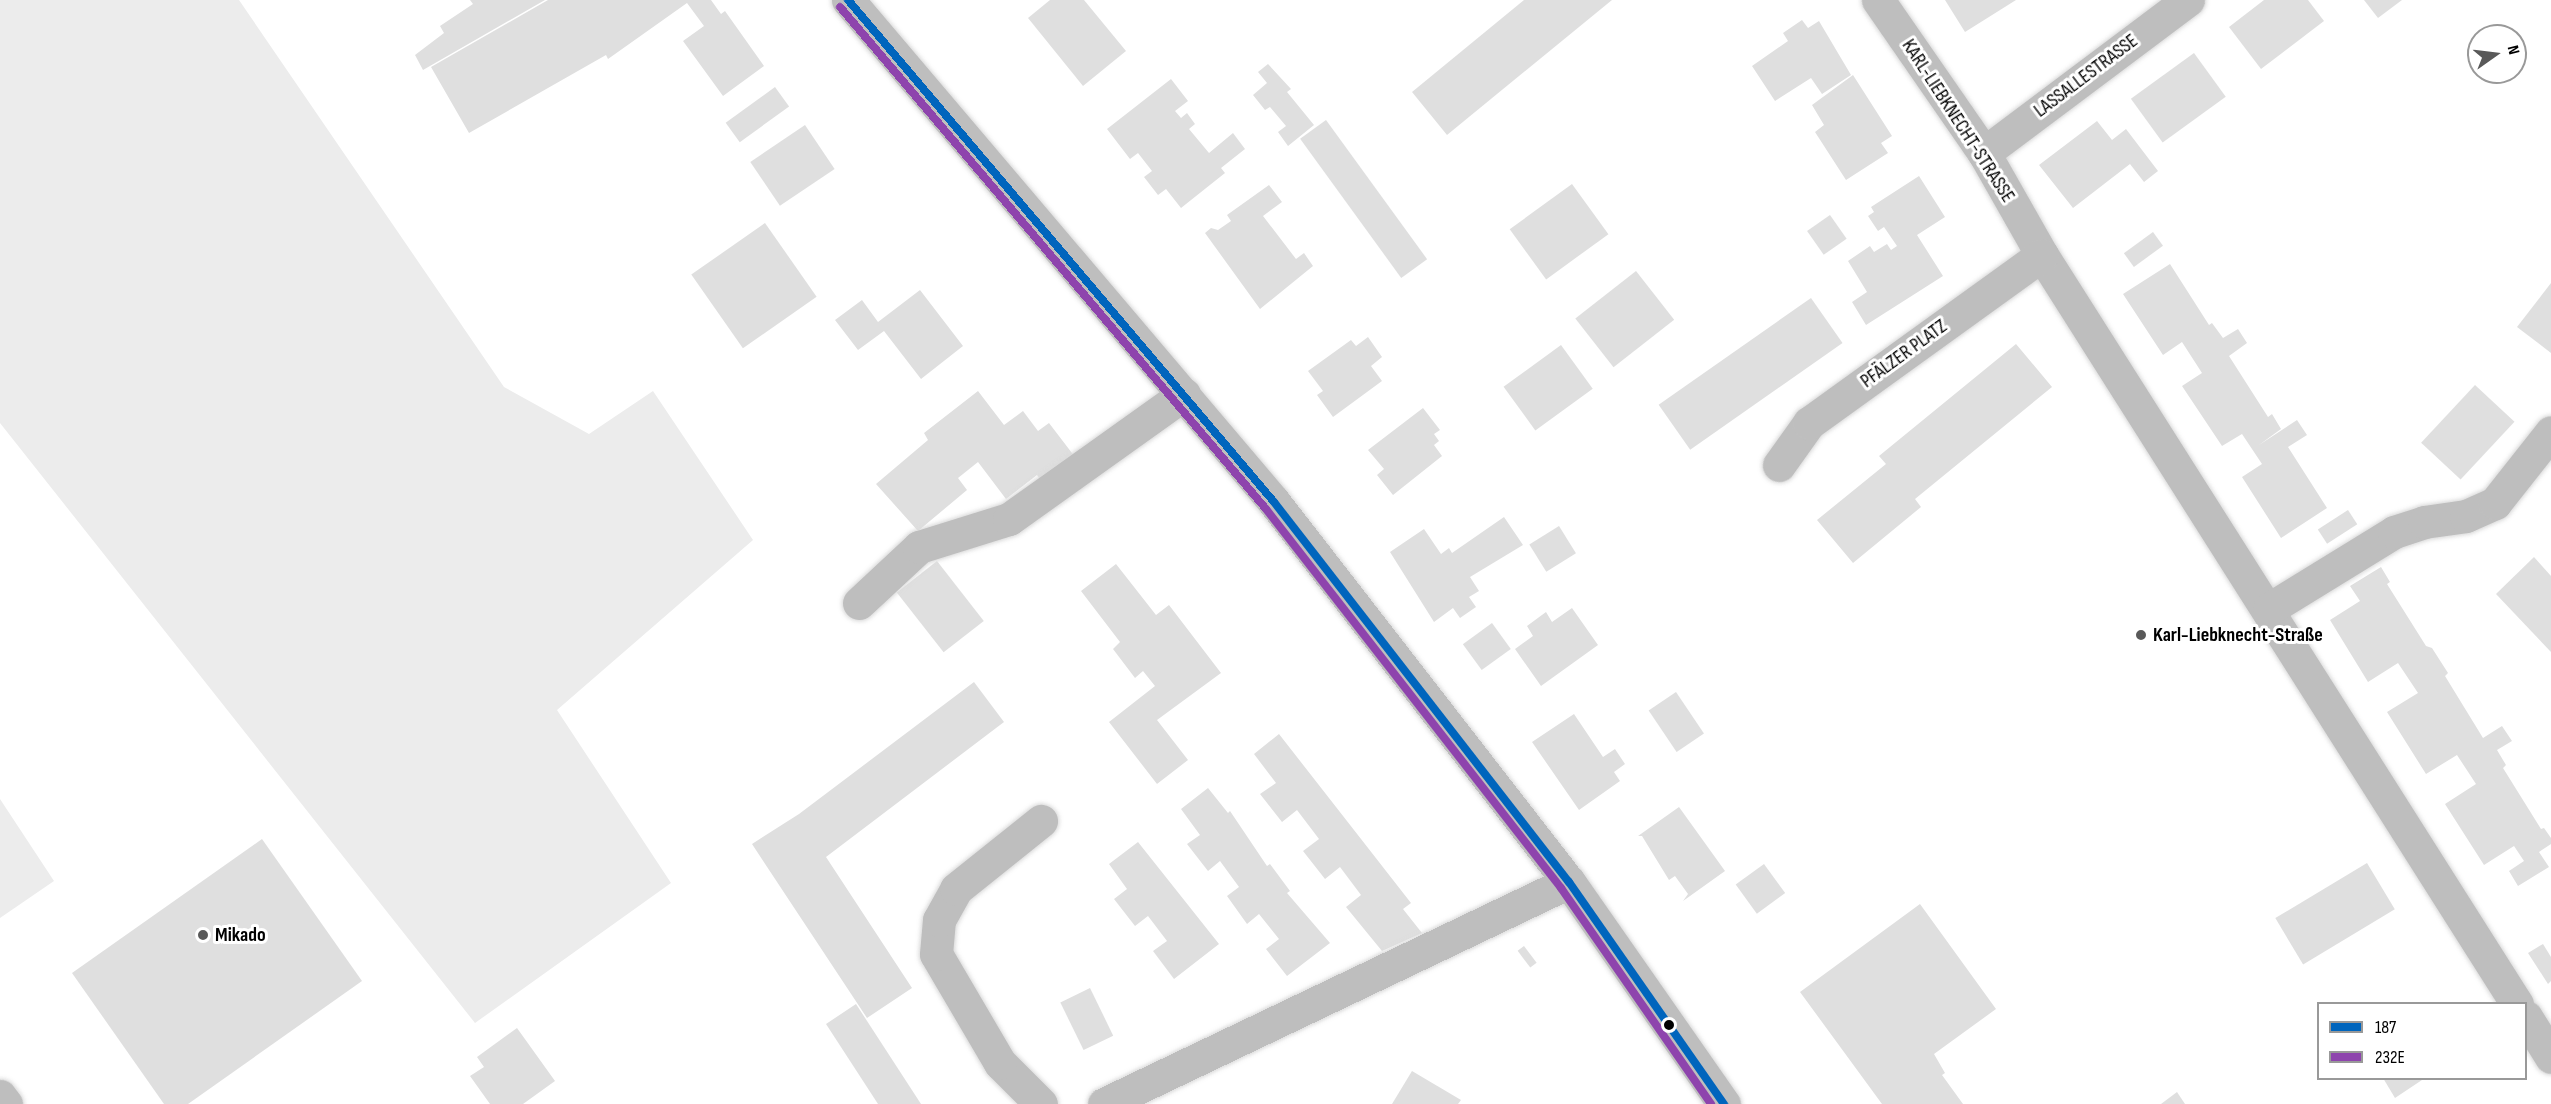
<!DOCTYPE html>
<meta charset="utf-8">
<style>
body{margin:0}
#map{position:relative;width:2551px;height:1104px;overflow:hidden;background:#fff;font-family:"Sofia Sans Condensed",sans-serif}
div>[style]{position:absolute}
.green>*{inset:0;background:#ececec}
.building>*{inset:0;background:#dfdfdf;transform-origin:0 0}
.roads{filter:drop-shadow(0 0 2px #dbdbdb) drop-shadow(0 0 2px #dbdbdb)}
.minor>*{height:33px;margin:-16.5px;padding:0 16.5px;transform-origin:16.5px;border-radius:16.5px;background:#bebebe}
.major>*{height:33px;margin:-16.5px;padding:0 16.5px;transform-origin:16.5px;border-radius:16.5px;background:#bebebe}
.bus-1>*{height:8px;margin:-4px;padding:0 4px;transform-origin:4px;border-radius:4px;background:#0065bd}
.bus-2>*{height:8px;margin:-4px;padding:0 4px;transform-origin:4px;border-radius:4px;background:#8e44ad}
.dots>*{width:16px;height:16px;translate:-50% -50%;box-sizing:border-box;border:3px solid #fff;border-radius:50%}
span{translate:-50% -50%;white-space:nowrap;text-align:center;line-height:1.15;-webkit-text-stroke:6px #fff;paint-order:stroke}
.street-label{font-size:20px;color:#000}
.poi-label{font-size:20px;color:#000;font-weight:700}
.left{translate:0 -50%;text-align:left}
.legend{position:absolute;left:2317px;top:1002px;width:210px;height:78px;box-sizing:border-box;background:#fff;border:2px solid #999;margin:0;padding:8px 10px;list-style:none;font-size:18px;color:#000}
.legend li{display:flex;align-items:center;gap:12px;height:30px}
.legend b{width:30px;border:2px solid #999}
.north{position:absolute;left:2467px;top:24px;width:60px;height:60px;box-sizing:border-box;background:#fff;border:2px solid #999;border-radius:50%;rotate:76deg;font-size:16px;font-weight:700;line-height:24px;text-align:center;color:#000}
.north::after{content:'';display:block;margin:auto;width:21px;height:27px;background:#595959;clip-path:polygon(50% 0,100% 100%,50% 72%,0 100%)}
</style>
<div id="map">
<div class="green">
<div style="clip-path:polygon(0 0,239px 0,504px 387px,589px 434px,653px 391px,753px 540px,557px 710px,671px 883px,475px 1023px,0 423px)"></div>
<div style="clip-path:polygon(0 799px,54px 881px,0 918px)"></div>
</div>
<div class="building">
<div style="clip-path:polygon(470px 0,545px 0,423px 70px,415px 55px,444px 33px,440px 26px,473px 4px)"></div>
<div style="clip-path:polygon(548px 0,711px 0,721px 14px,725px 11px,764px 66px,723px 96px,683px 41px,704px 26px,687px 3px,608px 59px,606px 55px,469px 133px,431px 67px)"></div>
<div style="clip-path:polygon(1050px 0,1084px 0,1126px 51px,1083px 86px,1028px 18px)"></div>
<div style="clip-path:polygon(1524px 0,1612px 0,1447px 135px,1412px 92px)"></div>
<div style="clip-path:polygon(1945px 0,2016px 0,1965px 32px)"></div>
<div style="clip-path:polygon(2264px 0,2308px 0,2324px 21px,2261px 69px,2229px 27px)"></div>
<div style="clip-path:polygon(2364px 0,2402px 0,2378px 18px)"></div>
<div style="clip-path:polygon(1802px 20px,1808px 28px,1819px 21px,1851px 75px,1822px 94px,1811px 78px,1775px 101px,1752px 66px,1788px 41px,1783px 33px)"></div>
<div style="left:2194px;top:53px;width:54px;height:78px;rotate:54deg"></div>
<div style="clip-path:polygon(1268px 64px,1291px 89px,1287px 92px,1314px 125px,1288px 146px,1278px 132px,1286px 126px,1270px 107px,1265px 110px,1253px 95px,1267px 83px,1258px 72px)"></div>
<div style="clip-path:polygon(1853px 75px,1892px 136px,1881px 143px,1888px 153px,1846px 180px,1815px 132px,1824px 125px,1812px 105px)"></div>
<div style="clip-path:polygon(1171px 79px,1188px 101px,1175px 111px,1181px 118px,1187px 113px,1195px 124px,1189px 129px,1209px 153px,1233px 133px,1245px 149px,1221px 168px,1225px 173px,1181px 208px,1166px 189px,1158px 195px,1144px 177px,1152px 171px,1138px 153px,1130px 159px,1107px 129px)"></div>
<div style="left:775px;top:87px;width:24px;height:61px;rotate:54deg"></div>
<div style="left:1326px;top:120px;width:172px;height:32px;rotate:54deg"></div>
<div style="clip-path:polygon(2097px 121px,2112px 140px,2126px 129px,2158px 171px,2144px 182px,2130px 164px,2073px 208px,2039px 165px)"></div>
<div style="left:805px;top:125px;width:53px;height:66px;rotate:56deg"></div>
<div style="clip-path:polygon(1919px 176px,1945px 217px,1917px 235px,1943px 276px,1866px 325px,1852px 302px,1867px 292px,1848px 261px,1870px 246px,1874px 252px,1887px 244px,1891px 250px,1897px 246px,1884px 227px,1878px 231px,1868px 216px,1874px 212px,1871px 207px)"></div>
<div style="left:1572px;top:184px;width:62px;height:77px;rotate:54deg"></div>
<div style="clip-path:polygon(1269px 185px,1282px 202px,1263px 216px,1296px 259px,1304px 253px,1313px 266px,1260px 309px,1205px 233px,1211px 228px,1218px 230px,1231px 221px,1227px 215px)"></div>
<div style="left:1830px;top:215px;width:29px;height:28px;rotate:55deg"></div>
<div style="left:765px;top:223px;width:90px;height:90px;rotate:55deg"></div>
<div style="left:2153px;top:232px;width:17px;height:36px;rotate:54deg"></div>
<div style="clip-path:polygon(2170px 264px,2209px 325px,2212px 323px,2223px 338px,2238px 329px,2247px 343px,2229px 356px,2268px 417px,2272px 414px,2281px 429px,2259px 445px,2297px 420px,2307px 435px,2288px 447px,2327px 508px,2281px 538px,2242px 477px,2262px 464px,2242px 434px,2222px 446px,2182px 386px,2202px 373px,2182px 342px,2163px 355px,2123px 294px)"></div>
<div style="left:1636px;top:271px;width:62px;height:77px;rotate:52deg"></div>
<div style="clip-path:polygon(2551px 283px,2551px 353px,2517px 327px)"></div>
<div style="clip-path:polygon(920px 290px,963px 346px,921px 379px,884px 331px,858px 350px,835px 320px,862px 300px,878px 322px)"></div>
<div style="left:1811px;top:298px;width:55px;height:186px;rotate:55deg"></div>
<div style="clip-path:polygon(1368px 337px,1382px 357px,1371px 366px,1382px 381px,1333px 417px,1317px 395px,1323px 391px,1308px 371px,1351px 340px,1356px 346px)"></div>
<div style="clip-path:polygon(2016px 344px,2052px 387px,1915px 499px,1921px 507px,1853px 563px,1817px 520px,1886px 464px,1879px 456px)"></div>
<div style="left:1561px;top:345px;width:54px;height:71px;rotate:54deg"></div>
<div style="left:2475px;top:385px;width:54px;height:79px;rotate:43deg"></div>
<div style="clip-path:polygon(978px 391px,1004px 425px,1023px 411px,1038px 431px,1049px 423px,1075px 457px,1042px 482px,1037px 475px,1006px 499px,978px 462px,958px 478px,967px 490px,918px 531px,876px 484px,928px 440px,924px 433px)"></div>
<div style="clip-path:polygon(1423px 408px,1440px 430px,1434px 434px,1439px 441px,1434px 445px,1442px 456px,1393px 495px,1377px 475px,1384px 469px,1368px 450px)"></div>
<div style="left:2348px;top:510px;width:17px;height:36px;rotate:57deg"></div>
<div style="clip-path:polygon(1504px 517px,1523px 545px,1470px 577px,1479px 591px,1469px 597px,1476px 607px,1460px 618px,1453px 608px,1434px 622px,1390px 552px,1424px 529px,1441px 554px,1449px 548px,1452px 553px)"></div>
<div style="left:1559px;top:526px;width:32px;height:35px;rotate:58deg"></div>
<div style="clip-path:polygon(2534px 557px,2551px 576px,2551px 652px,2496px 594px)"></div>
<div style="left:937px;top:561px;width:76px;height:51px;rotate:52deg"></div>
<div style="clip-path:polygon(1116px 564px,1156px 615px,1169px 605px,1221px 673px,1157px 720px,1188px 760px,1157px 784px,1109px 722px,1155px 686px,1143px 671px,1135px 678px,1113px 649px,1120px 642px,1081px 591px)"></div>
<div style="clip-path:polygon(2381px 567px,2390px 582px,2387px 584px,2426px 646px,2432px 648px,2448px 673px,2445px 676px,2483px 738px,2502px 726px,2512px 741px,2497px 750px,2506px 765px,2503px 768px,2541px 829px,2544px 828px,2551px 838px,2551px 844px,2539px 852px,2549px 867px,2518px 886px,2509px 871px,2524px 861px,2514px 846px,2484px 865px,2445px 804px,2476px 784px,2457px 755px,2426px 774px,2387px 712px,2418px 693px,2398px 663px,2368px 682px,2330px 620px,2360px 601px,2350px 586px)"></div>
<div style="clip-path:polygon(1572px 608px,1598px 645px,1541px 686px,1515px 649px,1533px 636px,1527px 626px,1546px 612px,1552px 622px)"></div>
<div style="left:1492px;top:623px;width:32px;height:36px;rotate:54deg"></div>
<div style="clip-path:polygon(974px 682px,1004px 722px,826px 857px,912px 988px,867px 1018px,752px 844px,799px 814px)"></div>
<div style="left:1676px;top:692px;width:50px;height:33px;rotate:56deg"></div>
<div style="clip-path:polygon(1574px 714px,1603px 757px,1615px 749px,1625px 764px,1614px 772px,1620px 781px,1579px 810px,1532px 742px)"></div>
<div style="clip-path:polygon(1279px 734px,1411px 903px,1403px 909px,1422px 933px,1382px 951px,1346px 907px,1361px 895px,1340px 867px,1325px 879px,1303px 851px,1319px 839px,1297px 810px,1282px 822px,1260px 794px,1276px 783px,1254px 754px)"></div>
<div style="clip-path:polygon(1208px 788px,1228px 813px,1230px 811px,1267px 866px,1270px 864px,1290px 891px,1287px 893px,1330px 943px,1287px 976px,1266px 949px,1279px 939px,1259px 914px,1247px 924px,1227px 896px,1239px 887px,1220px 861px,1208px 871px,1187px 844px,1200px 835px,1181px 809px)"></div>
<div style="clip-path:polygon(1679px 807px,1725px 871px,1683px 901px,1688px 894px,1675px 876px,1669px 880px,1642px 836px,1638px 836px)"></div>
<div style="clip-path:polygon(262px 839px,362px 981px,188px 1104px,164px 1104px,72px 973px)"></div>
<div style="clip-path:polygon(1138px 842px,1219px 944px,1174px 979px,1153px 951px,1167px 941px,1148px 916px,1135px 926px,1114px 899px,1127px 889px,1109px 864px)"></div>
<div style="left:2367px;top:863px;width:54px;height:107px;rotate:59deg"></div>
<div style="left:1764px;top:864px;width:36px;height:35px;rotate:54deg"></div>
<div style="clip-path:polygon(1920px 904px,1996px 1009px,1934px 1054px,1945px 1073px,1942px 1075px,1963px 1104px,1882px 1104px,1800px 992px)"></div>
<div style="clip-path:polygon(2543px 944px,2551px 957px,2551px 981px,2548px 984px,2528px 953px)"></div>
<div style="left:1524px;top:946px;width:21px;height:8px;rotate:53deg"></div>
<div style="left:1090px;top:988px;width:53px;height:33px;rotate:64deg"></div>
<div style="clip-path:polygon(856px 1004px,921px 1104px,878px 1104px,826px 1024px)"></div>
<div style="clip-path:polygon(517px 1028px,555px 1081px,523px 1104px,490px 1104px,470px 1076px,484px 1067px,477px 1057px)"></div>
<div style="clip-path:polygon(1412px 1071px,1461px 1100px,1458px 1104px,1392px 1104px)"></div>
<div style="clip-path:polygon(2383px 1078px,2425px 1078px,2395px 1098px)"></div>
<div style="clip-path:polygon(2177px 1092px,2185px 1104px,2161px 1104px)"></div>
</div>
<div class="roads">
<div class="minor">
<div style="left:1878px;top:0;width:186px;rotate:55.3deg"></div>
<div style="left:1984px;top:153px;width:117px;rotate:60.4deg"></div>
<div style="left:2042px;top:255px;width:887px;rotate:57.62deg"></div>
<div style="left:1984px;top:153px;width:255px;rotate:-36.9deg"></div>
<div style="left:1779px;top:465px;width:52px;rotate:-54.5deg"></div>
<div style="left:1809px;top:423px;width:287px;rotate:-35.8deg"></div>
<div style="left:859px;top:603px;width:82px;rotate:-43deg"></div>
<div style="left:919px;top:547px;width:94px;rotate:-17.3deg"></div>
<div style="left:1009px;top:519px;width:215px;rotate:-35.5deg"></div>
<div style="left:2269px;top:609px;width:147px;rotate:-31.6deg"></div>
<div style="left:2394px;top:532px;width:32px;rotate:-18deg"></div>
<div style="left:2424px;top:522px;width:42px;rotate:-8.1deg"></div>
<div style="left:2466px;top:516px;width:32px;rotate:-24deg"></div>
<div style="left:2495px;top:503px;width:90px;rotate:-51.7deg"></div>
<div style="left:2526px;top:1017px;width:47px;rotate:58deg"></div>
<div style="left:0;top:1096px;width:10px;rotate:53deg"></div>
<div style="left:1041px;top:1104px;width:58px;rotate:-135deg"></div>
<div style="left:1000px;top:1063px;width:126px;rotate:-120.4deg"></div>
<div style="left:936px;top:954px;width:34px;rotate:-85deg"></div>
<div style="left:939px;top:920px;width:35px;rotate:-61deg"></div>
<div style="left:956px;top:889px;width:109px;rotate:-38.7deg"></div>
<div style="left:1104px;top:1104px;width:515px;rotate:-25.52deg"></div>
</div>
<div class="major">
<div style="left:848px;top:0;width:658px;rotate:49.68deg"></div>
<div style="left:1274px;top:502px;width:481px;rotate:52.2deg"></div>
<div style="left:1569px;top:882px;width:271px;rotate:55.1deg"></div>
</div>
</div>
<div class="bus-1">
<div style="left:848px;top:0;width:658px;rotate:49.68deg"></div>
<div style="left:1274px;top:502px;width:481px;rotate:52.2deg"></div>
<div style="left:1569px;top:882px;width:271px;rotate:55.1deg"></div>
</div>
<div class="bus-2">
<div style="left:840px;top:7px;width:658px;rotate:49.68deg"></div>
<div style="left:1266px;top:509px;width:480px;rotate:52.1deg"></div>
<div style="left:1561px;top:888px;width:263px;rotate:55.2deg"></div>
</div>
<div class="dots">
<div style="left:2141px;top:635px;background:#595959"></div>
<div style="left:203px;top:935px;background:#595959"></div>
<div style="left:1669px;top:1025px;background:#000"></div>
</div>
<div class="street-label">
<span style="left:2086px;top:76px;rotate:-37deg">LASSALLESTRASSE</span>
<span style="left:1958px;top:121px;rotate:57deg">KARL-LIEBKNECHT-STRASSE</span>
<span style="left:1904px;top:354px;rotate:-36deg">PFÄLZER PLATZ</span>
</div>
<div class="poi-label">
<span class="left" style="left:2153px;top:635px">Karl-Liebknecht-Straße</span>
<span class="left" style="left:215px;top:935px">Mikado</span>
</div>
<ul class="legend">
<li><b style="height:8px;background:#0065bd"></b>187</li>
<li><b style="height:8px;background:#8e44ad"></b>232E</li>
</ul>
<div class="north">N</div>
</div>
